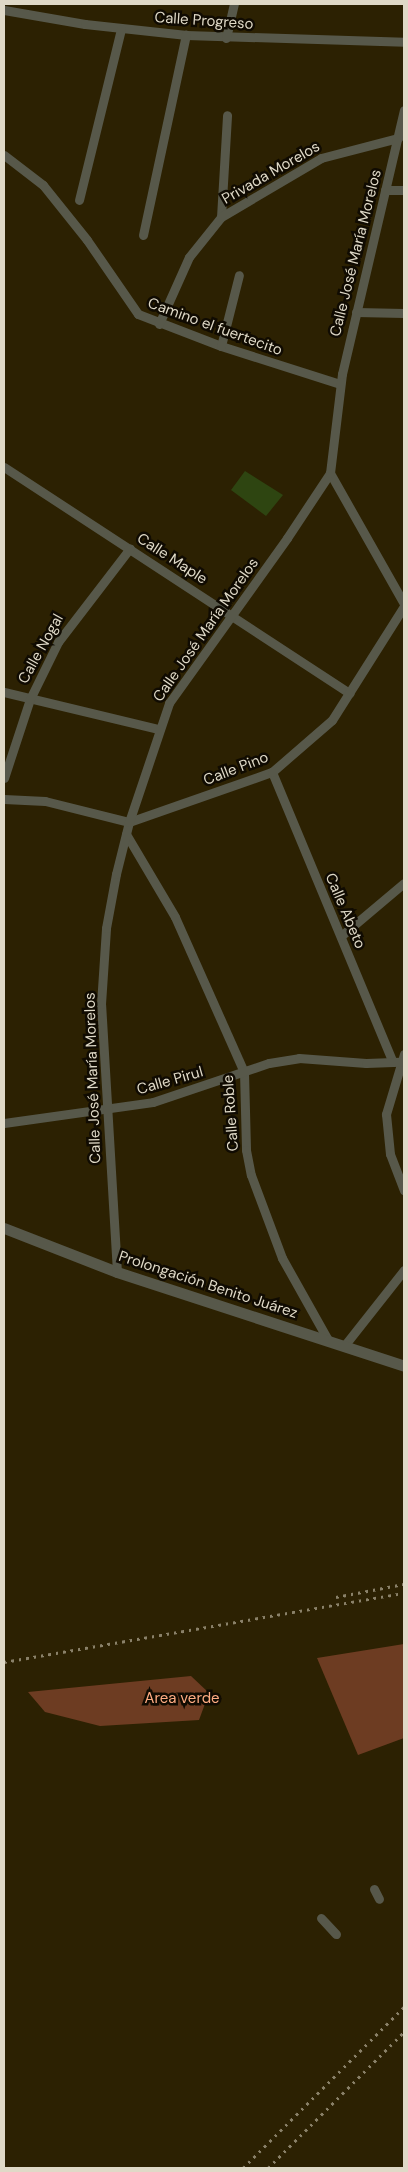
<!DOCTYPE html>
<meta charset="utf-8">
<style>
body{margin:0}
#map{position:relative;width:408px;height:2172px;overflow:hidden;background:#2c2102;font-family:"DM Sans",sans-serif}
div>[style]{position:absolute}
.green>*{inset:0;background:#6d3c22}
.water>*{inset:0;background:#2e4511}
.minor>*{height:9px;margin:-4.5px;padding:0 4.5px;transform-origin:4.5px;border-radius:4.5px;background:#57584a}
.tertiary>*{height:11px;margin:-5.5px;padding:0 5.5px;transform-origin:5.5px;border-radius:5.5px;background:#57584a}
.rail>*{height:3px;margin-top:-1.5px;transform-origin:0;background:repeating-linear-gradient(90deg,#8a8169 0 2.5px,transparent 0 7.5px)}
span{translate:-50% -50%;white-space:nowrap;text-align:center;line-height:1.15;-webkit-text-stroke:5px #100b02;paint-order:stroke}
.street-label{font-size:15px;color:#dfd9c7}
.park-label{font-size:15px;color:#feac83}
.frame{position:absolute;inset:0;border:5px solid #dfd9c7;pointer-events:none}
</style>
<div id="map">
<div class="green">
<div style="clip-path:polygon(404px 1644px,404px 1738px,358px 1755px,317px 1658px)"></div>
<div style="clip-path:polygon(191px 1676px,209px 1693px,199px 1720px,100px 1726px,45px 1712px,28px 1692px)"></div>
</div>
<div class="water">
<div style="clip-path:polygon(245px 471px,283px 495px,266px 516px,231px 490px)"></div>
</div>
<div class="minor">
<div style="left:4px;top:10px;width:82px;rotate:9.8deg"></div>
<div style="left:85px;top:24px;width:102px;rotate:6.2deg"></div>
<div style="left:186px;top:35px;width:218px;rotate:1.8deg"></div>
<div style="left:226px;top:38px;width:35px;rotate:-77deg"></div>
<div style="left:4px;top:155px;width:49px;rotate:37.6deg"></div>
<div style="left:43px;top:185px;width:70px;rotate:51.3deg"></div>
<div style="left:87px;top:240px;width:90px;rotate:55.4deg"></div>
<div style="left:138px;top:314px;width:89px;rotate:21.1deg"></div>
<div style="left:221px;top:346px;width:125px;rotate:17.7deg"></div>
<div style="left:385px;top:190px;width:19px"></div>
<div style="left:79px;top:200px;width:176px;rotate:-76.2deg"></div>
<div style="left:221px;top:217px;width:102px;rotate:-86.6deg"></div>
<div style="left:143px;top:235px;width:205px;rotate:-77.9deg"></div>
<div style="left:356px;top:312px;width:48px;rotate:1.2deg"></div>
<div style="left:159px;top:324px;width:73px;rotate:-65.9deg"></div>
<div style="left:189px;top:257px;width:51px;rotate:-51.3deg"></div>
<div style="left:221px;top:217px;width:116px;rotate:-30.5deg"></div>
<div style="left:321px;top:158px;width:80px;rotate:-14.6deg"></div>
<div style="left:221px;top:346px;width:73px;rotate:-75.8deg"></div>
<div style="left:4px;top:467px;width:413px;rotate:33.2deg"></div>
<div style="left:330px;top:473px;width:150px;rotate:60.5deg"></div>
<div style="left:4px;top:692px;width:158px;rotate:13.5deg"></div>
<div style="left:272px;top:772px;width:312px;rotate:67.4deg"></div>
<div style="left:4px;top:778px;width:83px;rotate:-71.8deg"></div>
<div style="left:30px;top:699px;width:64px;rotate:-63.8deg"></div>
<div style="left:58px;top:642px;width:118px;rotate:-52.5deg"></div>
<div style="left:4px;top:799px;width:41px;rotate:2.8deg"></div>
<div style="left:45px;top:801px;width:87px;rotate:14deg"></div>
<div style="left:129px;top:822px;width:151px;rotate:-19.3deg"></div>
<div style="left:272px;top:772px;width:79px;rotate:-40.9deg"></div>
<div style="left:332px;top:720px;width:135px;rotate:-57.7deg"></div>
<div style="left:126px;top:834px;width:96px;rotate:59.4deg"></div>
<div style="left:175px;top:917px;width:170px;rotate:66deg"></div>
<div style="left:244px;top:1072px;width:78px;rotate:88.5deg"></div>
<div style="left:246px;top:1150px;width:25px;rotate:79deg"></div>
<div style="left:251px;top:1175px;width:89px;rotate:69.5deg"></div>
<div style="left:282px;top:1258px;width:94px;rotate:60.7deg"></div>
<div style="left:341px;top:936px;width:82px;rotate:-40.1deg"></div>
<div style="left:404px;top:1054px;width:63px;rotate:106.7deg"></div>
<div style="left:386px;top:1114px;width:40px;rotate:84.3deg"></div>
<div style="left:390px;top:1154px;width:39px;rotate:69deg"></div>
<div style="left:4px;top:1123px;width:150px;rotate:-8deg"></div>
<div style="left:153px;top:1102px;width:122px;rotate:-18.6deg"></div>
<div style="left:269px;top:1063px;width:30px;rotate:-9deg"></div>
<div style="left:299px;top:1058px;width:67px;rotate:4.3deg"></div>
<div style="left:366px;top:1063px;width:34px;rotate:-2deg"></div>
<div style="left:117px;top:1272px;width:268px;rotate:-93.4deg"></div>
<div style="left:101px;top:1004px;width:76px;rotate:-86.2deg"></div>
<div style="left:106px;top:928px;width:55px;rotate:-79.5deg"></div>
<div style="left:116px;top:874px;width:54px;rotate:-76deg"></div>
<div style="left:129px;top:822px;width:126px;rotate:-71.4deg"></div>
<div style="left:169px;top:703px;width:203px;rotate:-54.4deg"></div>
<div style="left:287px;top:538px;width:78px;rotate:-56.5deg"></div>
<div style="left:330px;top:473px;width:100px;rotate:-83.1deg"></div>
<div style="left:342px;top:374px;width:271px;rotate:-76.8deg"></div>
<div style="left:344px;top:1346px;width:97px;rotate:-51.7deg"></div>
<div style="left:374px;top:1889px;width:11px;rotate:63deg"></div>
<div style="left:321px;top:1918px;width:22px;rotate:47deg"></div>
</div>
<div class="tertiary">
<div style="left:4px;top:1228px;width:121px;rotate:21.3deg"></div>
<div style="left:117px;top:1272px;width:302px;rotate:18.1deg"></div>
</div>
<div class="rail">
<div style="left:336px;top:1597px;width:69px;rotate:-10.8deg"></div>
<div style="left:4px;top:1662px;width:406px;rotate:-9.8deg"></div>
<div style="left:243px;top:2168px;width:228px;rotate:-45deg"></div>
<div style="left:268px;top:2168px;width:192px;rotate:-45deg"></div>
</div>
<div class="street-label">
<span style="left:204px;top:21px;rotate:4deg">Calle Progreso</span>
<span style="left:271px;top:173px;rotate:-30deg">Privada Morelos</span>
<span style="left:356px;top:253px;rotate:-76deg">Calle José María Morelos</span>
<span style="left:215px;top:327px;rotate:20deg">Camino el fuertecito</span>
<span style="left:172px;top:559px;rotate:33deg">Calle Maple</span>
<span style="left:206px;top:630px;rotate:-55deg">Calle José María Morelos</span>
<span style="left:41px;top:649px;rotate:-61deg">Calle Nogal</span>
<span style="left:236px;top:769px;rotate:-21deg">Calle Pino</span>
<span style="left:345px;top:911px;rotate:67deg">Calle Abeto</span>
<span style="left:93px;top:1078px;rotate:-92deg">Calle José María Morelos</span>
<span style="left:170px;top:1081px;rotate:-16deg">Calle Pirul</span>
<span style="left:231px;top:1113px;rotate:-94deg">Calle Roble</span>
<span style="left:208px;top:1285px;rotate:18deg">Prolongación Benito Juárez</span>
</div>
<div class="park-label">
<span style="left:182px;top:1699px">Area verde</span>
</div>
<div class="frame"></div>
</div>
